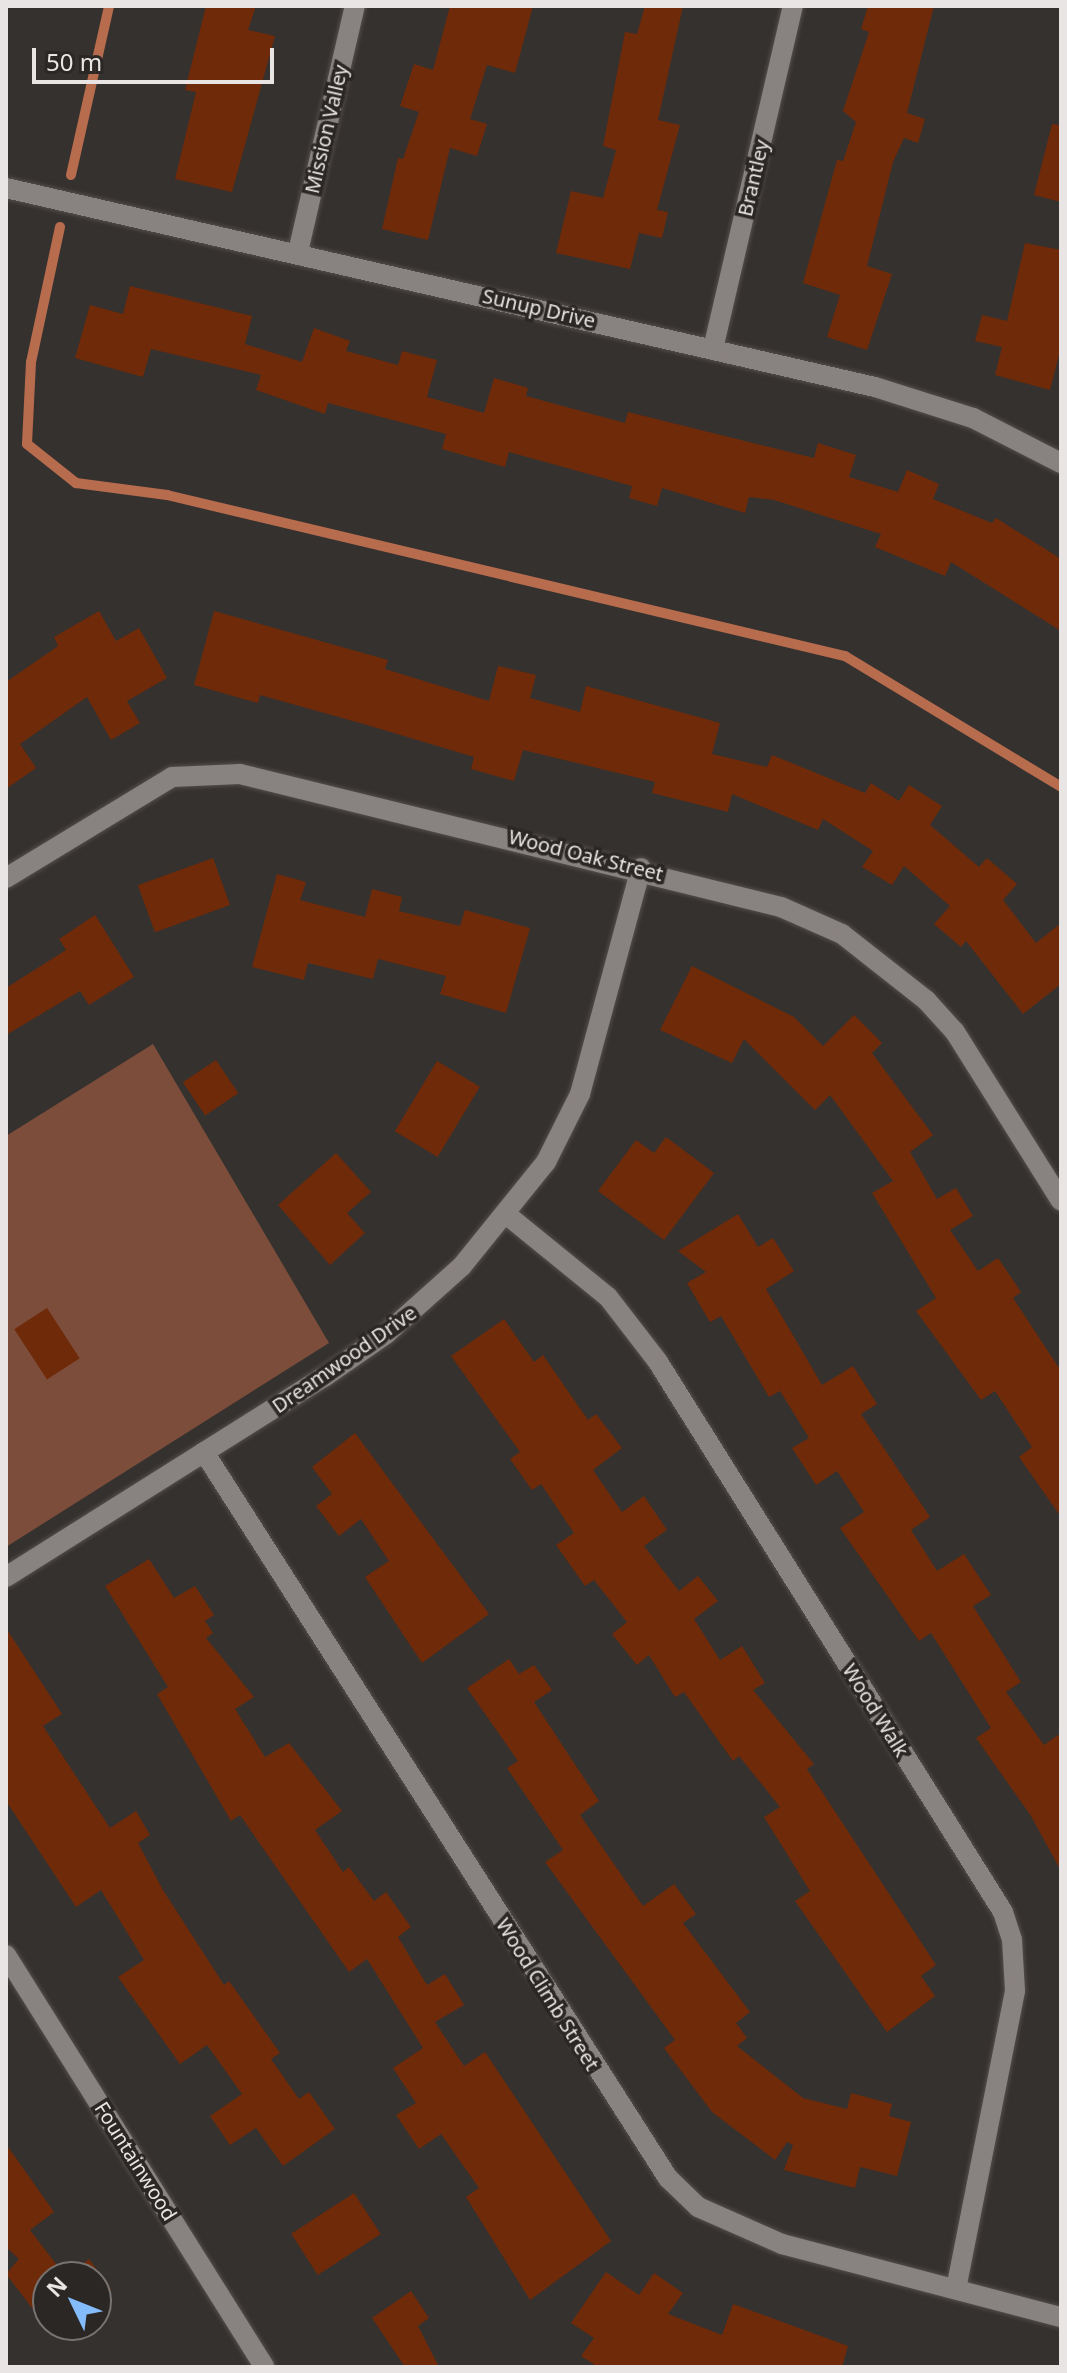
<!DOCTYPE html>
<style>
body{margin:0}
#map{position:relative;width:1067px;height:2373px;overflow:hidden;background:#35312f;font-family:"Noto Sans",sans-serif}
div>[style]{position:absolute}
.green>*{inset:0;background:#7c4d3a}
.stream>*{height:10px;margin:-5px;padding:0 5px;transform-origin:5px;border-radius:5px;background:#b86c4e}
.building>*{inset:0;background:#6f2a09;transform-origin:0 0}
.roads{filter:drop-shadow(0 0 2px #524e4c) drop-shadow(0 0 2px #524e4c)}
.street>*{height:20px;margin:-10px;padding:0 10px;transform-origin:10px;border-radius:10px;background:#888280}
.secondary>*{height:20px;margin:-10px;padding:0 10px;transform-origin:10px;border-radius:10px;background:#888280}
span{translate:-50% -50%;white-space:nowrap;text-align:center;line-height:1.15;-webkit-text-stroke:7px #2b2725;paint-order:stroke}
.street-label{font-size:20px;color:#e8e5e4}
.frame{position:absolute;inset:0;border:8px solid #e8e5e4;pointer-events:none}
.north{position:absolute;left:32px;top:2261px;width:80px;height:80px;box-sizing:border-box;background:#2b2725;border:2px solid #777371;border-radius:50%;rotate:313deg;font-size:22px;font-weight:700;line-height:32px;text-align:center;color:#e8e5e4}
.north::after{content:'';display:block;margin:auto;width:28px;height:36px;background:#84bcfb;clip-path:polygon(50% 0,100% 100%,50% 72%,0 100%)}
.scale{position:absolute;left:32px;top:48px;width:242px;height:36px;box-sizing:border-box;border:4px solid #e8e5e4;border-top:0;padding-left:10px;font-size:24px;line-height:28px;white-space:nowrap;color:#e8e5e4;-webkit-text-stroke:6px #2b2725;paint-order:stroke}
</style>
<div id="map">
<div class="green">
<div style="clip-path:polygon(153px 1044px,329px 1343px,6px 1547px,6px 1136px)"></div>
</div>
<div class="stream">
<div style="left:71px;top:175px;width:173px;rotate:-77.3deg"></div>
<div style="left:60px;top:227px;width:138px;rotate:102.1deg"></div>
<div style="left:31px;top:362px;width:82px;rotate:92.8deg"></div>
<div style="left:27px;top:444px;width:63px;rotate:38.5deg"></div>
<div style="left:76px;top:483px;width:92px;rotate:7.5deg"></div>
<div style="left:167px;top:495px;width:697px;rotate:13.36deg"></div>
<div style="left:845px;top:656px;width:253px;rotate:31.2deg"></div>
</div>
<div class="building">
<div style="clip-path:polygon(206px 6px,256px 6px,248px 30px,275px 36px,232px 192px,175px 179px,196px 92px,185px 90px)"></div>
<div style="clip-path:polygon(450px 6px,533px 6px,515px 73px,487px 65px,470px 119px,487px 124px,477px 156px,450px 148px,428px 240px,382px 229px,398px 158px,403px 159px,419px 112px,400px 106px,414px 64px,433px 70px)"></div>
<div style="clip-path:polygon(645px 6px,683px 6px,658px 120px,680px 125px,657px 210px,668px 212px,662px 238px,639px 233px,630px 269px,556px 253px,571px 191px,603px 198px,616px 150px,603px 146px,625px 32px,637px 34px)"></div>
<div style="clip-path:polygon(868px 6px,934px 6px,907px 113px,925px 119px,918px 143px,904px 138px,893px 162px,867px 266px,892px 274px,867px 350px,827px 337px,840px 295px,803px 283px,837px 160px,843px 161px,856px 122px,843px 111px,869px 32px,861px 29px)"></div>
<div style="clip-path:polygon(1052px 124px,1061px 125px,1061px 202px,1034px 195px)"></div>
<div style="clip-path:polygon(1025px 243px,1061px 250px,1061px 347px,1050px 390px,995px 375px,1002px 347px,975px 341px,982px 315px,1007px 321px)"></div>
<div style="clip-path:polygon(130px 286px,252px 316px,245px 344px,302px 362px,314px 328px,350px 341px,346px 351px,398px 365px,402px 351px,437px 360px,427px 397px,484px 413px,494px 378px,528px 388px,526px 396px,625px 423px,628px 412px,814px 458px,818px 443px,856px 455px,849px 477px,898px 492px,907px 470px,939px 484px,933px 499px,992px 523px,996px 518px,1061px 559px,1061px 631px,951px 562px,945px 576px,875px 547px,881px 534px,774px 500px,749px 497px,745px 513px,662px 488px,657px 506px,629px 498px,632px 486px,509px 452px,505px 467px,442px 449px,446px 434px,328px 403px,325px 414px,256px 390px,261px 375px,151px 349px,143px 377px,75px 358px,90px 305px,123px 314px)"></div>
<div style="clip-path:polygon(99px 611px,116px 641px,139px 628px,167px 678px,127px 701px,140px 723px,111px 740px,87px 697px,20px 744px,36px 768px,6px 789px,6px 682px,58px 646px,54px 637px)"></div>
<div style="clip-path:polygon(214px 611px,388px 660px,385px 669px,489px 701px,498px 666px,536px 675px,530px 698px,580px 712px,586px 686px,720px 723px,712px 754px,767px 767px,772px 755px,865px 793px,871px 783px,899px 801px,909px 785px,942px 806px,930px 825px,979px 867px,987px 858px,1017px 884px,1003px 900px,1036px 943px,1061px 923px,1061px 984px,1023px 1014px,966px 941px,961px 947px,934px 924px,950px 906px,904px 866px,892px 885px,862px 867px,873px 851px,823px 819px,818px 830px,732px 794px,728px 812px,652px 793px,655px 782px,523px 750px,514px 781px,471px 769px,474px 757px,367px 725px,260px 695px,258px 703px,194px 685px)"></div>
<div style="left:213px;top:858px;width:50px;height:80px;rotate:70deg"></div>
<div style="clip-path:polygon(277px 874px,306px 882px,300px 900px,365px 917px,372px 889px,402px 897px,399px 911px,460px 926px,465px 910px,530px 928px,506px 1013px,440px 994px,446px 976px,378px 959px,373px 979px,308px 963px,304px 980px,252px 967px)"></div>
<div style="clip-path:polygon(95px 915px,134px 977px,89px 1005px,80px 991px,6px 1035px,6px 988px,66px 950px,59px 939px)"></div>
<div style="clip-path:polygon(692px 966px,794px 1017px,823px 1046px,854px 1015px,882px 1043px,872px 1053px,933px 1135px,910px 1152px,937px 1199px,956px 1188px,973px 1216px,950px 1230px,978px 1271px,998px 1258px,1021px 1292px,1013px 1298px,1061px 1371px,1061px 1517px,1019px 1457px,1032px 1447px,995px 1391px,981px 1400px,916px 1311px,936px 1298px,872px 1193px,893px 1181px,830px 1095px,815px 1110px,744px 1039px,732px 1063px,660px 1030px)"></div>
<div style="left:216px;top:1060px;width:40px;height:40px;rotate:56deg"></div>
<div style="left:437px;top:1061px;width:50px;height:82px;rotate:31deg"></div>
<div style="clip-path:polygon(666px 1137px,714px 1173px,664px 1240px,598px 1191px,636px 1140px,654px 1153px)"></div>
<div style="clip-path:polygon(336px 1153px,371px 1192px,347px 1213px,365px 1233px,330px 1265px,278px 1205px)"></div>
<div style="clip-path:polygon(738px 1214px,758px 1247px,773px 1238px,794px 1271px,766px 1289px,822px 1385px,853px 1366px,877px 1404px,861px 1414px,930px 1517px,911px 1530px,937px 1571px,964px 1554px,991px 1595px,973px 1606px,1021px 1682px,1006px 1692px,1044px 1745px,1061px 1733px,1061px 1871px,1031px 1816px,976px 1738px,991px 1728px,931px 1633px,919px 1641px,840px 1528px,864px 1512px,837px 1471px,816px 1485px,792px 1448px,809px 1438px,780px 1391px,769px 1397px,721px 1316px,710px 1322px,687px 1283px,706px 1272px,678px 1251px)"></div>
<div style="left:47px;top:1308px;width:60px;height:39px;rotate:57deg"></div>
<div style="clip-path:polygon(504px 1319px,534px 1362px,543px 1355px,588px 1420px,596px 1414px,622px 1448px,593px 1470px,622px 1512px,644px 1496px,667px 1530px,644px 1546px,679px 1591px,698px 1576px,718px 1601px,694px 1619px,720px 1660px,742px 1646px,765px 1683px,753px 1690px,814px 1764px,807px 1769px,936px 1965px,921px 1976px,935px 1996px,887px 2032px,795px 1901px,810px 1891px,764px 1817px,780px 1807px,739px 1756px,733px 1761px,684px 1692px,675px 1697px,649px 1655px,637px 1665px,612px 1634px,627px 1622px,594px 1580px,585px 1586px,556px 1545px,574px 1533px,541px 1484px,532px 1490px,510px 1459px,520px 1452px,451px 1356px)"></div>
<div style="clip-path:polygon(355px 1433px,489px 1614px,422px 1663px,365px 1577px,389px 1561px,361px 1519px,339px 1536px,316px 1506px,332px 1494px,312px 1467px)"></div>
<div style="clip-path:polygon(149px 1559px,174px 1598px,195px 1586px,214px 1615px,205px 1621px,213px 1633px,206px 1638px,254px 1697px,235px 1709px,265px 1757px,289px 1743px,342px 1811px,315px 1830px,343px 1872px,349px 1867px,374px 1901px,386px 1892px,411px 1927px,398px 1937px,427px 1985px,445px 1974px,464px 2005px,435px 2022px,464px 2066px,485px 2052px,611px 2241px,530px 2300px,466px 2197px,479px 2188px,441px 2134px,419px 2149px,396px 2115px,416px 2103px,393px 2068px,423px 2048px,367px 1959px,349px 1972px,240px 1815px,231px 1821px,157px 1694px,168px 1687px,105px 1586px)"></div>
<div style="clip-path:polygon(6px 1628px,62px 1714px,43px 1726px,110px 1828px,136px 1811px,150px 1835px,138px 1843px,163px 1890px,224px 1985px,229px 1981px,280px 2053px,271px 2059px,299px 2099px,309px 2092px,335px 2129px,283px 2166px,256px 2128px,230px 2145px,210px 2116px,242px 2094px,207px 2045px,180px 2064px,118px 1977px,144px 1960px,101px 1890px,76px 1907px,6px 1801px)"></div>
<div style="clip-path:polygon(509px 1659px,519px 1674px,534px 1665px,552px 1690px,534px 1702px,599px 1801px,580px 1815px,643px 1906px,674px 1884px,696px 1914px,683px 1923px,750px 2012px,736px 2023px,747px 2038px,737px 2046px,803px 2098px,847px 2109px,851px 2093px,892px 2104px,889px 2116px,911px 2122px,897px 2176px,860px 2167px,855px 2188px,784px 2170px,793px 2145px,787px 2142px,775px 2160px,712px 2112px,664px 2048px,675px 2040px,545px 1862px,563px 1850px,507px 1768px,518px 1761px,467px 1688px)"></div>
<div style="clip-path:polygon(6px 2144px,54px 2212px,30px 2230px,66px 2277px,89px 2259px,111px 2289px,96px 2300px,96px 2277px,48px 2277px,48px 2325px,63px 2325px,52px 2334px,6px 2274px,19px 2259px,6px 2247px)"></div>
<div style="left:354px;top:2193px;width:49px;height:75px;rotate:57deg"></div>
<div style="clip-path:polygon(606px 2272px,639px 2295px,654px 2273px,683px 2293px,668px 2314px,722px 2335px,733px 2304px,848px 2346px,842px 2367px,598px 2367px,581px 2356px,594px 2338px,571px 2323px)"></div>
<div style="clip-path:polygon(411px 2291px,429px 2318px,418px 2326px,439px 2367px,405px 2367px,372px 2318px)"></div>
</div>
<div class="roads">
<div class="street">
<div style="left:6px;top:188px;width:891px;rotate:12.9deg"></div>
<div style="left:875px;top:387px;width:103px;rotate:17.6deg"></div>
<div style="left:973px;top:418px;width:99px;rotate:27.1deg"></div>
<div style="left:298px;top:252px;width:253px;rotate:-77deg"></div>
<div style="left:713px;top:349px;width:352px;rotate:-76.9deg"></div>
<div style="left:6px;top:878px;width:194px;rotate:-31.3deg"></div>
<div style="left:172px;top:777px;width:68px;rotate:-2.5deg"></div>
<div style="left:240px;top:774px;width:557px;rotate:13.81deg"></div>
<div style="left:781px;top:907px;width:67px;rotate:23.9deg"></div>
<div style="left:842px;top:934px;width:107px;rotate:38.2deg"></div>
<div style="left:926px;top:1000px;width:43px;rotate:47.8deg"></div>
<div style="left:955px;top:1032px;width:199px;rotate:57.9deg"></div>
<div style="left:507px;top:1215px;width:130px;rotate:39.1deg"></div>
<div style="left:608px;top:1297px;width:82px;rotate:52.4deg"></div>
<div style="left:658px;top:1362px;width:649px;rotate:57.9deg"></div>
<div style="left:1003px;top:1912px;width:29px;rotate:72deg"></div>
<div style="left:1012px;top:1940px;width:51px;rotate:86.6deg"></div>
<div style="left:1015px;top:1991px;width:303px;rotate:101.2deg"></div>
<div style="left:204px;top:1452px;width:862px;rotate:57.42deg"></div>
<div style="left:668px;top:2178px;width:42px;rotate:44deg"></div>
<div style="left:698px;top:2207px;width:92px;rotate:23.8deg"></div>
<div style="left:782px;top:2244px;width:288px;rotate:14.7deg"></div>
<div style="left:6px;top:1577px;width:376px;rotate:-32.2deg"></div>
<div style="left:324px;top:1377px;width:75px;rotate:-34.7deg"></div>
<div style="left:386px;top:1334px;width:102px;rotate:-41.8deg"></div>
<div style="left:462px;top:1266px;width:134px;rotate:-51.1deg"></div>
<div style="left:546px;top:1162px;width:76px;rotate:-63.4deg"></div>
<div style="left:580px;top:1094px;width:234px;rotate:-74.9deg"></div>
</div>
<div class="secondary">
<div style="left:6px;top:1955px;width:486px;rotate:57.9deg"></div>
</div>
</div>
<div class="street-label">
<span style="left:326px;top:129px;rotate:-77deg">Mission Valley</span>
<span style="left:753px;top:178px;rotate:-77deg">Brantley</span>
<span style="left:539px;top:308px;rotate:13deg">Sunup Drive</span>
<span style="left:586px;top:855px;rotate:14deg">Wood Oak Street</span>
<span style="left:344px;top:1359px;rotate:-35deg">Dreamwood Drive</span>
<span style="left:876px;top:1710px;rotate:58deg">Wood Walk</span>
<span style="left:548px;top:1994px;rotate:58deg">Wood Climb Street</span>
<span style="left:136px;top:2161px;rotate:58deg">Fountainwood</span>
</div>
<div class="frame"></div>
<div class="north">N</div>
<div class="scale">50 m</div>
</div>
